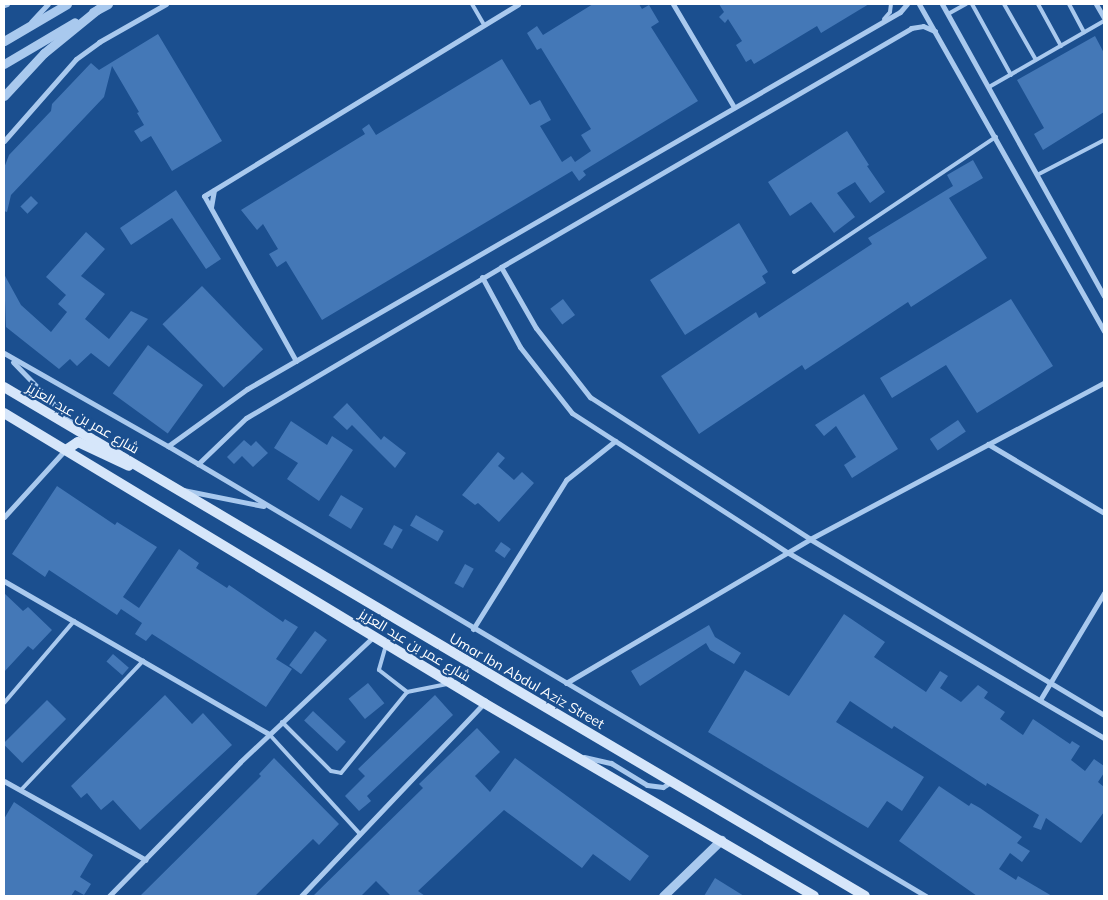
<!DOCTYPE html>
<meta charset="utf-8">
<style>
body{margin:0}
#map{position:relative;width:1108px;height:900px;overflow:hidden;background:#1b4f8f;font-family:Mulish,Cairo,sans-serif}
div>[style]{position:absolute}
.building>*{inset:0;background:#4478b7;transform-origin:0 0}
.service>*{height:4px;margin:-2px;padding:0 2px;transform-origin:2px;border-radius:2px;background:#a9c9ee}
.minor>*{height:5px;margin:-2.5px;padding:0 2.5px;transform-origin:2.5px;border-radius:2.5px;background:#a9c9ee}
.tertiary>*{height:9px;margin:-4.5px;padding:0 4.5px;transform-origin:4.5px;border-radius:4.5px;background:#a9c9ee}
.secondary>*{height:10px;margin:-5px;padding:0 5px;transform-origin:5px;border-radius:5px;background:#d6e6fa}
span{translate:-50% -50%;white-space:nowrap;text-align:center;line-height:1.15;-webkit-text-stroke:4.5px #1b4f8f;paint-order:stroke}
.street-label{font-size:14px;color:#fff}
.frame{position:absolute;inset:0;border:5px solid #fff;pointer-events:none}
</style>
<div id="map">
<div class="building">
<div style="clip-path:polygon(593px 4px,639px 4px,642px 9px,649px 5px,659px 22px,651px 27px,698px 101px,583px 171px,586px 175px,579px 181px,572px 171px,322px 320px,286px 261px,277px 267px,269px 254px,278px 249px,263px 224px,257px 230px,241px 210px,365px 134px,362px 129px,369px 124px,376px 135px,502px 59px,530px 105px,540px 100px,551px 120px,540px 126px,562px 162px,571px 156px,575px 162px,591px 151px,581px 135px,591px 129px,541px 48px,537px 50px,527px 33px,537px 26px,543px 35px)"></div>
<div style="clip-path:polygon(719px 4px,869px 4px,821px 33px,817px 26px,754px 64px,751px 59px,746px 62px,736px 45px,742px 41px,728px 19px,725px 23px,719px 17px,724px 12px)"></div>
<div style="clip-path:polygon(158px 34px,222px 141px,172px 171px,151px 136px,141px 142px,134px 131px,144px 125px,137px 113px,139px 112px,112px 66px,104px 97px,11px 195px,7px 212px,4px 211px,4px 168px,9px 155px,51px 111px,52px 104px,91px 63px,99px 70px)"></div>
<div style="clip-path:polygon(1095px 36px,1104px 53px,1104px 112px,1043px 150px,1034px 134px,1044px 128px,1017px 80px)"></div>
<div style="clip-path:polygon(847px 131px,869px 165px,867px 166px,885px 192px,870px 203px,855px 182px,837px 193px,855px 217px,834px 233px,811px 202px,790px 216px,768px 182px)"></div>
<div style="clip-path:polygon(973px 160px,983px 178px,949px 198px,987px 258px,911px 307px,908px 302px,805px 370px,802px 365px,699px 434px,661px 376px,756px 312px,759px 318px,872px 244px,868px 238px,953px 186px,947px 175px)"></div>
<div style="clip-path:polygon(176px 190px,221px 259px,206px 269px,172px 218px,131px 245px,120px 228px)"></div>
<div style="left:31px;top:196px;width:10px;height:15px;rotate:45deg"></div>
<div style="clip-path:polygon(739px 223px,768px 272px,762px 276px,766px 283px,685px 335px,650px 280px)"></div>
<div style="clip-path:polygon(86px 232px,105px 249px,81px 276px,105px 294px,85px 319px,109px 339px,131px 311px,148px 319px,109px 367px,91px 353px,77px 366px,70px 359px,59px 369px,6px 327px,4px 274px,21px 305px,51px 332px,67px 312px,58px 304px,66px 295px,46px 277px)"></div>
<div style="left:202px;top:286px;width:88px;height:55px;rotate:46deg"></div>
<div style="left:563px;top:299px;width:20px;height:16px;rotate:53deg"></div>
<div style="clip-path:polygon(1011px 299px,1053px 366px,977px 413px,946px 365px,892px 398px,880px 378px)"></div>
<div style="left:148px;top:345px;width:68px;height:60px;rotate:36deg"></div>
<div style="clip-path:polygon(864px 394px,898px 449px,852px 478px,844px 465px,856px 457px,836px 426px,824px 436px,815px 425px)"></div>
<div style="clip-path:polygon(347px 403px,381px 440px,384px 436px,406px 453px,395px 468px,352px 425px,347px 430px,333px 417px)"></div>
<div style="left:958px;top:420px;width:14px;height:34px;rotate:56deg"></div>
<div style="clip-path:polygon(291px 421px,327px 445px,332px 436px,353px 450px,319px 501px,287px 479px,298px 463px,274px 448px)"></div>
<div style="clip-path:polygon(244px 440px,251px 446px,256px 441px,268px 453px,253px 467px,242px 456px,234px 464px,227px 457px)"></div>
<div style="clip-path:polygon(498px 452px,505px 458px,498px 466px,514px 480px,522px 472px,534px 483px,499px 522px,478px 503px,475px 505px,462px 495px)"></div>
<div style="clip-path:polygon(57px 486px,115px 525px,117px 522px,157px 547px,123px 597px,139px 608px,179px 549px,199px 563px,196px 568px,227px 588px,229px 585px,283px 622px,285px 619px,298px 627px,276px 659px,292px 669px,266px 707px,152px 634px,146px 641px,135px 634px,142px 623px,121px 609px,117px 615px,49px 570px,45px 577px,12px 554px)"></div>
<div style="left:341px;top:495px;width:26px;height:24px;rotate:31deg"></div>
<div style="left:416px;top:515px;width:32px;height:12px;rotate:30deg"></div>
<div style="left:394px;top:525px;width:10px;height:22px;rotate:29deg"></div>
<div style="left:501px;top:542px;width:12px;height:11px;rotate:35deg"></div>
<div style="left:465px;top:564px;width:10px;height:22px;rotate:29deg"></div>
<div style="clip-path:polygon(4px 593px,23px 611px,28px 607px,52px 630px,33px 650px,28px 646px,4px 672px)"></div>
<div style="clip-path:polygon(844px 614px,885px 642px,874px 657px,926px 692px,940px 671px,948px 676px,940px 688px,961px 702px,978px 685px,988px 692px,984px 698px,1005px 712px,1000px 719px,1023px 735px,1033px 719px,1070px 744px,1072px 741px,1080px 746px,1071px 760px,1085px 771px,1094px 759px,1104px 766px,1104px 773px,1098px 782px,1104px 787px,1104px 812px,1081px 843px,1046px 818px,1041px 830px,1033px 827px,1039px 815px,987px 783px,986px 786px,894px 726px,892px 729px,850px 701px,836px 722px,924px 777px,902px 811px,887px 801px,868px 828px,708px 732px,745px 670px,789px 696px)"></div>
<div style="clip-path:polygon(709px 625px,715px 637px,741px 653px,734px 664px,710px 650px,706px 643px,640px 686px,631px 671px)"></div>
<div style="left:315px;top:631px;width:15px;height:43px;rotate:37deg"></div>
<div style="left:113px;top:654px;width:21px;height:10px;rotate:41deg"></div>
<div style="left:368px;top:683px;width:26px;height:25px;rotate:51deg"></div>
<div style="clip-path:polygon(165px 695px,192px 724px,203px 713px,232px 745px,140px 830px,113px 800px,101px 810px,87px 793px,81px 798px,71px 786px)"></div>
<div style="clip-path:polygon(435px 695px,453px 715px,367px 796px,371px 801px,359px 811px,345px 796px,365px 776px,358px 769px)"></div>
<div style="left:47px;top:700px;width:27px;height:62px;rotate:45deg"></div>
<div style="left:313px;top:711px;width:45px;height:13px;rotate:43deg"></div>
<div style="clip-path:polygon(477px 728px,500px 752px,475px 776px,490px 792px,515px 758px,649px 856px,630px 881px,593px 854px,582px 868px,504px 810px,418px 891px,425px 896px,391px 896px,376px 881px,361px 896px,313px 896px,423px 788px,419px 784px)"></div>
<div style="clip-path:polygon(274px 758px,339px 824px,319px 845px,313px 839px,255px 896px,140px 896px,261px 776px,259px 774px)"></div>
<div style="clip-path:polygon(939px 786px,969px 806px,971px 803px,980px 808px,1022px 837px,1017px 843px,1030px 851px,1022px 862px,1010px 853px,999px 869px,1016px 880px,1018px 876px,1052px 896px,977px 896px,899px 841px)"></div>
<div style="clip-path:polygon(14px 802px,93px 855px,80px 877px,91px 884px,84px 895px,75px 890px,71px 896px,4px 896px,4px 819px)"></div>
<div style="clip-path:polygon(715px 878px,744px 896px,704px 896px)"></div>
</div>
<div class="service">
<div style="left:472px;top:4px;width:22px;rotate:60deg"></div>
<div style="left:972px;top:4px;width:81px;rotate:61.2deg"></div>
<div style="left:1004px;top:4px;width:64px;rotate:60.3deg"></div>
<div style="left:1038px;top:4px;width:48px;rotate:61.3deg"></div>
<div style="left:1069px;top:4px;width:32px;rotate:62deg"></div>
<div style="left:948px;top:14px;width:21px;rotate:-29deg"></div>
<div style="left:884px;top:19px;width:9px;rotate:-49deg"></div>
<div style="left:890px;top:12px;width:8px;rotate:-83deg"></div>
<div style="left:989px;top:87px;width:133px;rotate:-29.9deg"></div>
<div style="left:1039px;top:174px;width:73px;rotate:-27.6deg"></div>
<div style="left:794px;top:272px;width:243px;rotate:-33.8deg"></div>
<div style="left:386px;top:645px;width:26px;rotate:106deg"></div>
<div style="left:379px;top:670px;width:36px;rotate:38deg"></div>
<div style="left:4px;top:703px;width:108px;rotate:-49.5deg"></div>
<div style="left:282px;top:722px;width:69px;rotate:45deg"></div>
<div style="left:331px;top:771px;width:10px;rotate:11deg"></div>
<div style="left:341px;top:773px;width:104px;rotate:-50.8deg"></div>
<div style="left:407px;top:692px;width:41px;rotate:-11.3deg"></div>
<div style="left:269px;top:734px;width:135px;rotate:47.7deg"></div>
<div style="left:21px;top:790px;width:178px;rotate:-46.6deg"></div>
</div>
<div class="minor">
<div style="left:673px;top:4px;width:120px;rotate:59.4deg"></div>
<div style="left:919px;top:4px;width:376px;rotate:60.5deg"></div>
<div style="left:942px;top:4px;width:334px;rotate:61deg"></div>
<div style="left:1096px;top:4px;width:16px;rotate:60deg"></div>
<div style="left:4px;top:5px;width:3px;rotate:-18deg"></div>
<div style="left:31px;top:22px;width:25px;rotate:-47deg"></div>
<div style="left:4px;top:141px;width:109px;rotate:-48.7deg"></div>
<div style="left:76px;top:59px;width:29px;rotate:-36deg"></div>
<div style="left:99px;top:42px;width:77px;rotate:-29.6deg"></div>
<div style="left:211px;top:207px;width:17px;rotate:-80deg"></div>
<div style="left:501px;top:267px;width:70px;rotate:60.2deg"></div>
<div style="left:536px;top:328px;width:88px;rotate:52deg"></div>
<div style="left:590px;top:397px;width:262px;rotate:32.8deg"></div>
<div style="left:810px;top:539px;width:343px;rotate:30.9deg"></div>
<div style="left:482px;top:277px;width:80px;rotate:61.5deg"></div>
<div style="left:520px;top:347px;width:84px;rotate:51.8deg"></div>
<div style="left:572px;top:413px;width:256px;rotate:32.9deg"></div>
<div style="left:787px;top:552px;width:368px;rotate:30.4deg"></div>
<div style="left:4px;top:353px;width:189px;rotate:29.6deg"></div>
<div style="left:168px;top:446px;width:882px;rotate:30.7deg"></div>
<div style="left:296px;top:361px;width:189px;rotate:-119.1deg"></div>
<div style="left:204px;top:196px;width:368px;rotate:-31.4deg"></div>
<div style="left:13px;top:362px;width:86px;rotate:45.9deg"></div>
<div style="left:988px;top:444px;width:135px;rotate:30.7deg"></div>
<div style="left:168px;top:446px;width:97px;rotate:-35.8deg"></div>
<div style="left:247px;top:389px;width:754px;rotate:-30deg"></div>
<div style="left:900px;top:12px;width:11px;rotate:-49deg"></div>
<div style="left:198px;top:464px;width:66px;rotate:-43.8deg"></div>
<div style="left:246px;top:418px;width:296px;rotate:-30.6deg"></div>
<div style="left:501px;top:267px;width:475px;rotate:-30.2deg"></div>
<div style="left:911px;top:28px;width:12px;rotate:-9deg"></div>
<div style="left:923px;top:26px;width:13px;rotate:23deg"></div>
<div style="left:183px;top:490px;width:82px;rotate:11.3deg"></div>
<div style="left:4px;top:517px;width:91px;rotate:-47.7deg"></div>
<div style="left:4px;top:581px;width:306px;rotate:30deg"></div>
<div style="left:473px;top:629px;width:176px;rotate:-58deg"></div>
<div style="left:566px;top:480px;width:63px;rotate:-38.5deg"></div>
<div style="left:566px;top:683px;width:283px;rotate:-30.5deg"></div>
<div style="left:810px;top:539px;width:333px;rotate:-28deg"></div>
<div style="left:1040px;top:700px;width:125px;rotate:-59.1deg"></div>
<div style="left:584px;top:757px;width:28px;rotate:13deg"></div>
<div style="left:611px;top:763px;width:42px;rotate:31.4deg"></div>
<div style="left:647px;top:785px;width:16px;rotate:7deg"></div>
<div style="left:663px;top:787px;width:9px;rotate:-32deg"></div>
<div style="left:4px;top:781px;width:162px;rotate:29.1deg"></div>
<div style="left:109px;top:896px;width:187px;rotate:-45.6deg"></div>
<div style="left:240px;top:762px;width:184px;rotate:-43.2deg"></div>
<div style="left:301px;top:896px;width:266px;rotate:-46.5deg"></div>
</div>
<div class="tertiary">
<div style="left:93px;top:12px;width:17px;rotate:-28deg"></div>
<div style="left:4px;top:41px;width:73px;rotate:-30.4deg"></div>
<div style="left:4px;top:64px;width:82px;rotate:-30.6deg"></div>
<div style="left:4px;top:96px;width:59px;rotate:-47.1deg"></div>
<div style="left:44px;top:53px;width:70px;rotate:-39.2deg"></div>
<div style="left:663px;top:896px;width:81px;rotate:-44deg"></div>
</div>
<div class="secondary">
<div style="left:4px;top:387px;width:1000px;rotate:30.59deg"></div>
<div style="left:4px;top:413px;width:561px;rotate:31.14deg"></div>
<div style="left:484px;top:703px;width:382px;rotate:30.3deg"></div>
<div style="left:66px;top:450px;width:14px;rotate:-34deg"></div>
<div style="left:78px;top:442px;width:56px;rotate:25.2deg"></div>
</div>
<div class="street-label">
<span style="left:83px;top:418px;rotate:30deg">شارع عمر بن عبد العزيز</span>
<span style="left:415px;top:645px;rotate:31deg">شارع عمر بن عبد العزيز</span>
<span style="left:527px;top:681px;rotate:30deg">Umar Ibn Abdul Aziz Street</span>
</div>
<div class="frame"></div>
</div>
